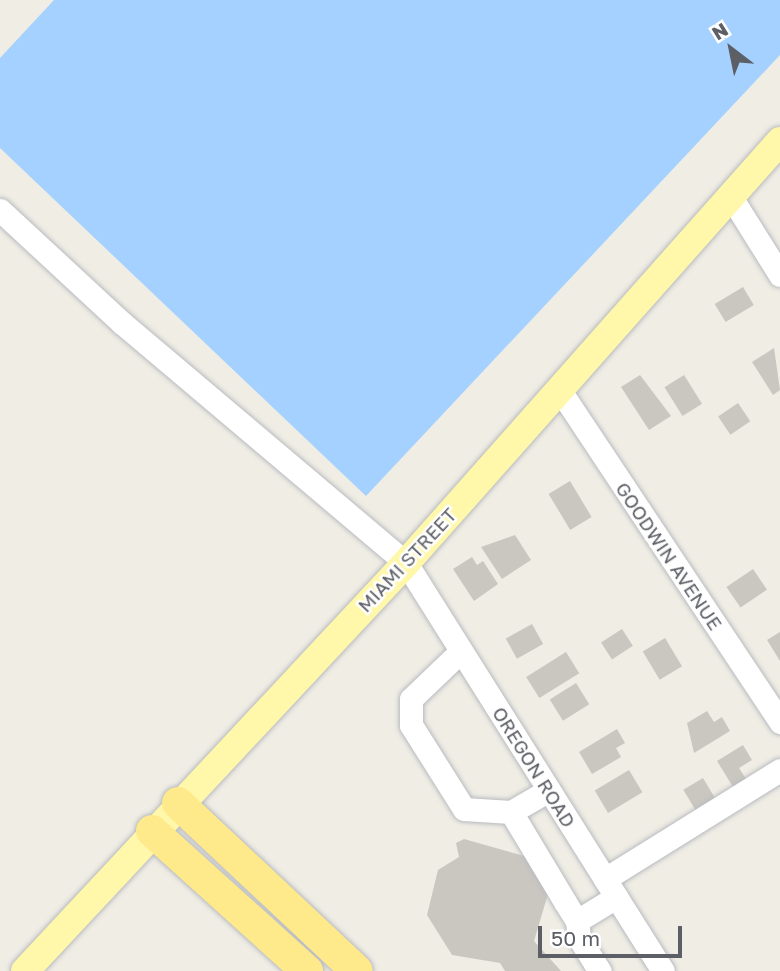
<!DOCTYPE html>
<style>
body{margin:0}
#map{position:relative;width:780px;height:971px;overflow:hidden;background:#efede4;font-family:"Golos Text",sans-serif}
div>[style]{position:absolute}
.water>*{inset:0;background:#a4d1ff}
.building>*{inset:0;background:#cac7c1;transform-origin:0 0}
.roads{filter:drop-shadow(0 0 2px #b9bbc0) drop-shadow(0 0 2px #b9bbc0)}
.minor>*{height:23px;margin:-11.5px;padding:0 11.5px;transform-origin:11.5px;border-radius:11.5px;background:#fff}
.major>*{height:28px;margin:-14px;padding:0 14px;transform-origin:14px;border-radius:14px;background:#fff7a9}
.highway>*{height:32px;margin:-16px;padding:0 16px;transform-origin:16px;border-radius:16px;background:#ffea8b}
span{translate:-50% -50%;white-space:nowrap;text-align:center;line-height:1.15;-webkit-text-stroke:5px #fff;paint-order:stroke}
.street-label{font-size:19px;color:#5c5f65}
.north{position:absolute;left:696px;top:14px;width:70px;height:70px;-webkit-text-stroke:5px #fff;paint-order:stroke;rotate:328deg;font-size:19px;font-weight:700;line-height:28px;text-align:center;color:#5c5f65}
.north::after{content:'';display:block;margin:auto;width:24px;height:32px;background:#5c5f65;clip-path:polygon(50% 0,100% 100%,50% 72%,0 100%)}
.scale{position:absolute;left:538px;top:926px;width:144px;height:32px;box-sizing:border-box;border:4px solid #5c5f65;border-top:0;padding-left:9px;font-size:21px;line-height:24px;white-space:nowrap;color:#5c5f65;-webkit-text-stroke:5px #fff;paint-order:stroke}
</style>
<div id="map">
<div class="water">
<div style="clip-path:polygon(54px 0,780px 0,780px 55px,366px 496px,0 148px,0 58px)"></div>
</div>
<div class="building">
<div style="left:743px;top:287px;width:21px;height:33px;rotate:59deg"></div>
<div style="clip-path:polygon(774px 348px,780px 390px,773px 395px,752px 362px)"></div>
<div style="clip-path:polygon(640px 375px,671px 416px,649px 430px,621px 387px)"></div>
<div style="left:684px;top:375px;width:34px;height:23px;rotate:58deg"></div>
<div style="left:738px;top:403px;width:22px;height:24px;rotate:56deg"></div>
<div style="left:570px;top:481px;width:42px;height:25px;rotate:59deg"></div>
<div style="clip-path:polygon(515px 535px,531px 560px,502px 579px,481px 547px)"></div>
<div style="clip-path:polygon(472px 557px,477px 565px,483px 561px,498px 584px,474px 601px,453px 569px)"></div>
<div style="left:753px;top:569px;width:25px;height:32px;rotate:56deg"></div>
<div style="left:532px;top:624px;width:23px;height:30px;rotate:61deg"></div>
<div style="left:622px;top:629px;width:20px;height:25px;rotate:57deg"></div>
<div style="clip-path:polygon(780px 632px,780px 661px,767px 640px)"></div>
<div style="left:665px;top:638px;width:33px;height:26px;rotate:59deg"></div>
<div style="left:566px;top:652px;width:25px;height:47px;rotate:58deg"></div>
<div style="left:576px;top:683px;width:25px;height:31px;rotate:58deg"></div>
<div style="clip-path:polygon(707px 711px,714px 722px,722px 717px,730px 731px,694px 753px,687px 723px)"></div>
<div style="clip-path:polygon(617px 729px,625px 743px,616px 748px,621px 757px,592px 774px,579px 752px)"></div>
<div style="clip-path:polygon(743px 745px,752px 760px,739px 768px,746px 779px,733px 787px,717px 761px)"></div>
<div style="left:629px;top:770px;width:26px;height:40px;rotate:59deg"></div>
<div style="left:703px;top:778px;width:23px;height:23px;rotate:59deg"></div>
<div style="clip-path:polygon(464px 839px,524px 856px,548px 894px,534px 941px,561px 971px,505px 971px,500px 963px,452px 955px,427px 915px,438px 870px,459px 857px,456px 843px)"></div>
</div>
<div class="roads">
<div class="minor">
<div style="left:731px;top:197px;width:92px;rotate:57.9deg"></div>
<div style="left:0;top:210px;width:166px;rotate:42.8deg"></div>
<div style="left:122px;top:323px;width:372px;rotate:40.2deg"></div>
<div style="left:406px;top:563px;width:482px;rotate:57.8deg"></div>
<div style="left:559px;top:389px;width:400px;rotate:56.4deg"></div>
<div style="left:461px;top:651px;width:69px;rotate:136.2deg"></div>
<div style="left:411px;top:699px;width:26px;rotate:90deg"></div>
<div style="left:411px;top:725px;width:99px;rotate:57.8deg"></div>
<div style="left:464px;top:809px;width:47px;rotate:3.7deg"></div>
<div style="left:549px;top:790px;width:44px;rotate:149.9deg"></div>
<div style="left:511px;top:812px;width:105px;rotate:59deg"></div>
<div style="left:565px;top:902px;width:22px;rotate:58deg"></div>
<div style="left:577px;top:921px;width:46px;rotate:-31.6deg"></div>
<div style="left:605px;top:879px;width:206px;rotate:-31.9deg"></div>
<div style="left:577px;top:921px;width:17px;rotate:83deg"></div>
<div style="left:579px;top:938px;width:39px;rotate:58deg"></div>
</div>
<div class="major">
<div style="left:25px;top:971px;width:558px;rotate:-46.96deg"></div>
<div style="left:406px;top:563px;width:564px;rotate:-48.45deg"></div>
</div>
<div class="highway">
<div style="left:178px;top:803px;width:245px;rotate:43.2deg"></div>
<div style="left:152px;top:831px;width:209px;rotate:42.1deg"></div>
</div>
</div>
<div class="street-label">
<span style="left:669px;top:556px;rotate:56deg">GOODWIN AVENUE</span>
<span style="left:407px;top:560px;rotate:-47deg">MIAMI STREET</span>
<span style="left:534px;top:767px;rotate:58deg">OREGON ROAD</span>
</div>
<div class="north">N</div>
<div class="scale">50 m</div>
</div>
